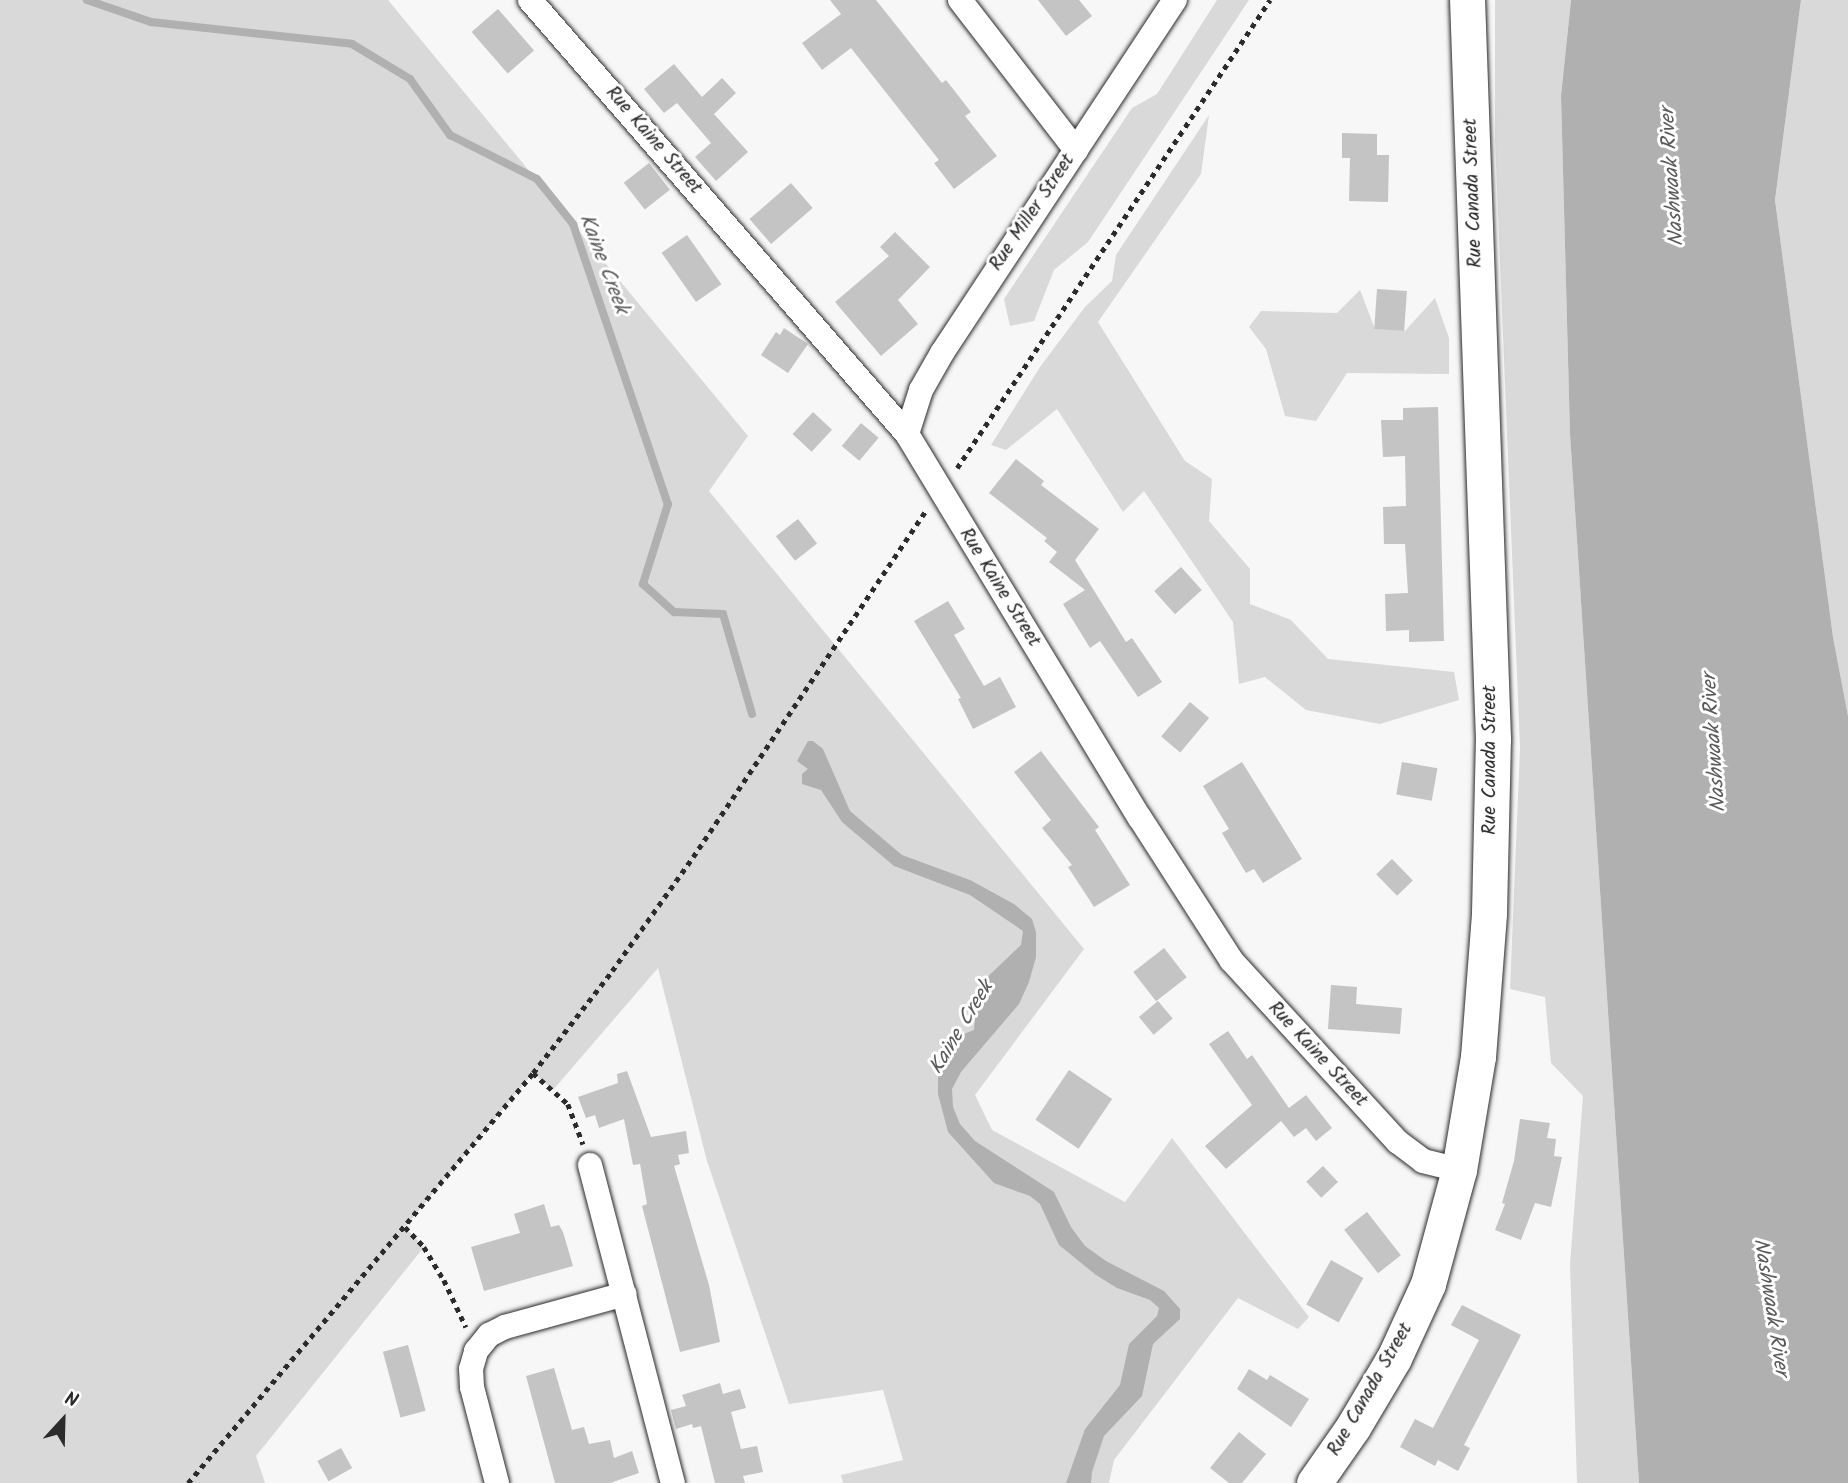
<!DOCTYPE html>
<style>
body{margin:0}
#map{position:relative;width:1848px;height:1483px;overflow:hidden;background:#f7f7f7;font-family:Kalam,sans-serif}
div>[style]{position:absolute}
.green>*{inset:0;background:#d9d9d9}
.water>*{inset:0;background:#b0b0b0}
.stream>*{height:8px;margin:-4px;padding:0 4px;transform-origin:4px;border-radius:4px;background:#b0b0b0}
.building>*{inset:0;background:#c4c4c4;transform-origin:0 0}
.path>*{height:4.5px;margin-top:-2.25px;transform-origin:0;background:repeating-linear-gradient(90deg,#2b2b2b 0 5px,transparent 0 10px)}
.roads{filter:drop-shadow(0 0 2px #2b2b2b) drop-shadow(0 0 2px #2b2b2b)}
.street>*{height:24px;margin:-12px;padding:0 12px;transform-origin:12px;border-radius:12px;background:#fff}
.secondary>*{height:35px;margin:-17.5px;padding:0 17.5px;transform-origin:17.5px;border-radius:17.5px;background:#fff}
span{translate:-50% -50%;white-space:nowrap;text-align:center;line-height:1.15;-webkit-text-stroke:6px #fff;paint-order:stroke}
.street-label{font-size:19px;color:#2b2b2b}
.water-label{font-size:21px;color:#5a5a5a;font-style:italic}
.north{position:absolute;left:28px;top:1385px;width:70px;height:70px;-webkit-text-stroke:5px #fff;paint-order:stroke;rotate:22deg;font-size:19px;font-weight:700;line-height:28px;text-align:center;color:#2b2b2b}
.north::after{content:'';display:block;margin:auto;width:24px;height:32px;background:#2b2b2b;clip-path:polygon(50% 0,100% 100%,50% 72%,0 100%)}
</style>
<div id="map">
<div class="green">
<div style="clip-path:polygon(0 0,388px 0,748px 436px,709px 491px,1084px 949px,975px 1095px,992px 1130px,1125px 1202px,1172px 1138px,1309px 1317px,1298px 1329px,1238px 1298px,1114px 1460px,1109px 1483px,843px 1483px,841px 1475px,903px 1460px,883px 1390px,789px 1404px,707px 1161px,658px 968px,553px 1090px,533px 1073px,405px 1227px,424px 1247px,256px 1456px,265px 1483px,0 1483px)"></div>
<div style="clip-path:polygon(1217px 0,1249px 0,1088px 242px,1054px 270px,1034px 321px,1010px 326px,1004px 299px,1132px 108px,1157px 94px)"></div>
<div style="clip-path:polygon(1495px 0,1571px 0,1561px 96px,1570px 434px,1639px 1483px,1577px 1483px,1570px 1264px,1583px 1096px,1551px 1063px,1545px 997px,1510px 989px,1520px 748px,1495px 140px)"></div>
<div style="clip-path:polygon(1801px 0,1848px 0,1848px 716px,1833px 637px,1775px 200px)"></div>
<div style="clip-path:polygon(1209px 115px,1201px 174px,1098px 322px,1185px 461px,1212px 479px,1209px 521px,1250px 569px,1250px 604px,1291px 620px,1328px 659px,1454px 672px,1459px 700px,1380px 724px,1306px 710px,1265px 677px,1239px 684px,1233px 622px,1144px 491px,1123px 512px,1057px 409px,1006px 450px,991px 445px,1040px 367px,1085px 307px,1112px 281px,1116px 255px)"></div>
<div style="clip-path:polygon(1360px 290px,1375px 329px,1405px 331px,1435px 298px,1449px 338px,1449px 374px,1347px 373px,1316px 421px,1285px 416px,1266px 349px,1249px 327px,1261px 311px,1337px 313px)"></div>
</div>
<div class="water">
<div style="clip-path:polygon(1571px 0,1801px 0,1775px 200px,1833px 637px,1848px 716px,1848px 1483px,1639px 1483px,1570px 434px,1561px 96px)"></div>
<div style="clip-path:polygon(808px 741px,813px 741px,823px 749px,850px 811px,902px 855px,970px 880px,1014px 904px,1032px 919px,1036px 932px,1036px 957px,1029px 982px,1019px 1004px,961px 1072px,952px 1089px,953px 1107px,960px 1124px,975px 1141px,1054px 1192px,1071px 1227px,1085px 1246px,1106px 1261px,1164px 1291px,1180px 1309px,1180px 1319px,1153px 1344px,1142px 1396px,1104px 1436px,1092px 1472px,1091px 1483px,1066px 1483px,1085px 1429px,1120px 1385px,1129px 1344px,1157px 1316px,1159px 1308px,1150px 1300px,1117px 1288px,1096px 1275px,1059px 1245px,1040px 1204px,1030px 1196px,994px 1183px,948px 1132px,938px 1094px,938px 1052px,946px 1041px,974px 1030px,978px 986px,1021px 945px,1023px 931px,970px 895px,894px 866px,842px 822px,821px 790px,802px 784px,802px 774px,808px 769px,797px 761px)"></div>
</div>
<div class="stream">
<div style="left:87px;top:0;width:68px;rotate:19deg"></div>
<div style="left:151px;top:22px;width:202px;rotate:6.2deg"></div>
<div style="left:352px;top:44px;width:68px;rotate:31.1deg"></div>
<div style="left:410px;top:79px;width:69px;rotate:54.5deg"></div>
<div style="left:450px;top:135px;width:97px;rotate:26.8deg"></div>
<div style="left:537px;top:179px;width:58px;rotate:51.3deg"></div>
<div style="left:573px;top:224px;width:296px;rotate:71.3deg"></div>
<div style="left:668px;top:504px;width:84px;rotate:107.4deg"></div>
<div style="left:643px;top:584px;width:42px;rotate:42.1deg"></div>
<div style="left:674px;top:612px;width:49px;rotate:2.3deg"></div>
<div style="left:723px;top:614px;width:104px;rotate:73.8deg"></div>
</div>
<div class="building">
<div style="clip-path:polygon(830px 0,876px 0,942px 83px,946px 80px,971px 112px,965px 116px,997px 156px,954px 189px,934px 163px,939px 160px,851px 48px,822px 70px,802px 43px,841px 14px)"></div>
<div style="clip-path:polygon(1038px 0,1079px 0,1092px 16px,1066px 36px)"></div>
<div style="left:498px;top:9px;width:55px;height:35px;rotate:49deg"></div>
<div style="clip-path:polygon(674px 64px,702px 97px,722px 78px,736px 93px,714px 114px,748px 152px,716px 181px,695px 157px,711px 143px,677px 103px,664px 113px,644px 89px)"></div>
<div style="clip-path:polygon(1342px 133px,1377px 134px,1377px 155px,1389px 155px,1388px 202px,1349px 201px,1350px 158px,1342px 158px)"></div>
<div style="left:649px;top:163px;width:34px;height:32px;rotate:52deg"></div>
<div style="left:791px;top:183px;width:33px;height:55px;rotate:49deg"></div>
<div style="clip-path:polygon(895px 232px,930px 267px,898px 300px,918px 324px,881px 356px,835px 302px,889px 256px,880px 247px)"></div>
<div style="left:687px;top:235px;width:60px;height:31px;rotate:55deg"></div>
<div style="left:1377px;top:289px;width:30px;height:40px;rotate:4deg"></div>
<div style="clip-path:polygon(784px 328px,808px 344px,788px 373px,761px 355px,776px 332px,780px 335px)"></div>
<div style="clip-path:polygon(1438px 407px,1444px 641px,1409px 642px,1409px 630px,1386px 631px,1385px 594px,1408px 593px,1405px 544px,1384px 544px,1383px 507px,1406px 506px,1405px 456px,1383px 457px,1381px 420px,1403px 420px,1403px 408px)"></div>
<div style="left:813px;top:412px;width:26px;height:30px;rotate:43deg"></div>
<div style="left:861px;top:423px;width:23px;height:30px;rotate:40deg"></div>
<div style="clip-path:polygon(1016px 459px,1044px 481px,1041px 485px,1099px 529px,1075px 560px,1126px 642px,1132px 638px,1162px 682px,1138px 697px,1100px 641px,1090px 648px,1063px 604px,1085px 590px,1049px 562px,1057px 552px,1044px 541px,1047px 538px,989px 493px)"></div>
<div style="left:798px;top:519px;width:31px;height:28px;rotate:52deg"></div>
<div style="left:1181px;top:567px;width:31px;height:36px;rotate:48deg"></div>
<div style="clip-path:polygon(948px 601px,965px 629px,954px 635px,984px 686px,1000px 677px,1016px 707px,973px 729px,958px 699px,961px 698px,914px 621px)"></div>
<div style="left:1190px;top:702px;width:25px;height:45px;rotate:40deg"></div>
<div style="clip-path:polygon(1041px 751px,1099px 827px,1095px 830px,1130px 885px,1094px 907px,1068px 867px,1072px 865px,1042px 828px,1051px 820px,1014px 772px)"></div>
<div style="clip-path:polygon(1242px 762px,1302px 859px,1263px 883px,1254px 869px,1246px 873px,1222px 833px,1229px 829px,1203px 786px)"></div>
<div style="left:1402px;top:762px;width:36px;height:33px;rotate:10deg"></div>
<div style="left:1392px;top:859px;width:30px;height:22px;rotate:46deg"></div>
<div style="left:1164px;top:948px;width:37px;height:39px;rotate:52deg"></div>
<div style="clip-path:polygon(1331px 985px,1357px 987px,1356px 1004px,1402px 1008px,1400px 1034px,1328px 1029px)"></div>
<div style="left:1158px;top:1001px;width:23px;height:25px;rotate:50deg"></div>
<div style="clip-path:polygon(1228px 1031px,1247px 1059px,1252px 1055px,1289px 1108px,1306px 1095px,1332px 1128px,1316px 1141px,1306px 1128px,1294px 1137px,1281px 1121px,1226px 1169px,1205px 1146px,1252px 1105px,1209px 1044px)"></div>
<div style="left:1069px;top:1070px;width:52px;height:60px;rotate:34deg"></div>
<div style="clip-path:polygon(627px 1071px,651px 1137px,686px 1131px,689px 1153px,678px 1155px,680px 1164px,674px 1166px,709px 1285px,720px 1342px,680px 1352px,642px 1206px,647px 1204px,640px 1164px,633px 1165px,624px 1119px,599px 1128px,595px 1115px,586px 1118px,578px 1097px,618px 1083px,617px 1074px)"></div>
<div style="clip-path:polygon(1520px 1119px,1550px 1123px,1547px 1138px,1556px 1139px,1554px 1156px,1562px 1157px,1551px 1207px,1535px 1203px,1521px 1240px,1495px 1230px,1505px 1204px,1502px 1203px,1514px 1161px)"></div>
<div style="left:1323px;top:1166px;width:22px;height:23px;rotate:47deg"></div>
<div style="clip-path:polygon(544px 1204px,551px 1227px,559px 1225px,563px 1232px,573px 1266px,484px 1291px,471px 1247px,520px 1233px,514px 1214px)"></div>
<div style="left:1367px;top:1212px;width:55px;height:29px;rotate:52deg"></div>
<div style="left:1331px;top:1260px;width:37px;height:51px;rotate:29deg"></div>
<div style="clip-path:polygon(1462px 1305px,1521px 1335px,1464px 1445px,1470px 1448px,1458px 1471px,1438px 1460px,1435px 1466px,1400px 1447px,1415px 1419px,1433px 1428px,1479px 1340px,1451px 1325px)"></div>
<div style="left:408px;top:1345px;width:68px;height:26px;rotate:75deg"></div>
<div style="clip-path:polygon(554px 1368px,572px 1430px,584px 1427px,589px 1444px,610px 1440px,614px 1458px,632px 1451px,639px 1473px,610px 1483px,555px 1483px,526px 1376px)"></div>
<div style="clip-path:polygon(1249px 1369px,1267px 1380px,1270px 1375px,1309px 1399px,1291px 1427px,1237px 1389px)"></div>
<div style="clip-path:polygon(720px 1383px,723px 1394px,740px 1389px,746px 1408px,731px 1412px,741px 1449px,757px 1446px,763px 1472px,743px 1476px,745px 1483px,715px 1483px,701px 1426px,693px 1428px,692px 1424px,676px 1429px,671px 1410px,686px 1406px,682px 1395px)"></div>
<div style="clip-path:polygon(1239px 1432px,1266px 1454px,1242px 1483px,1229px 1483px,1210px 1468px)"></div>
<div style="left:341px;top:1448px;width:23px;height:27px;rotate:61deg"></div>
</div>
<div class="path">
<div style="left:957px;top:468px;width:563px;rotate:-56.23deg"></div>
<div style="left:533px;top:1073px;width:47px;rotate:41.5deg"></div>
<div style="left:568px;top:1104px;width:43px;rotate:69.4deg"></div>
<div style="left:405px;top:1227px;width:28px;rotate:46deg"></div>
<div style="left:424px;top:1247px;width:39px;rotate:59deg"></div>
<div style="left:444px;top:1280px;width:52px;rotate:64.9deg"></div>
<div style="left:188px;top:1483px;width:536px;rotate:-49.92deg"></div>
<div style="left:533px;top:1073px;width:129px;rotate:-52.2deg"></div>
<div style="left:612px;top:971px;width:140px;rotate:-54.6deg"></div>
<div style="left:693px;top:857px;width:416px;rotate:-56.1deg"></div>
</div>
<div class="roads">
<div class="street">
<div style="left:530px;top:0;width:575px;rotate:49.02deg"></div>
<div style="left:907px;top:434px;width:449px;rotate:58.8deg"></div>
<div style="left:1140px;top:818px;width:169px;rotate:57.3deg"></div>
<div style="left:1231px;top:960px;width:247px;rotate:47.5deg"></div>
<div style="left:1398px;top:1142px;width:31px;rotate:37deg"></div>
<div style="left:1423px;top:1161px;width:37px;rotate:14deg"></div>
<div style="left:960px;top:0;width:190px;rotate:52.3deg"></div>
<div style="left:907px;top:434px;width:46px;rotate:-72.3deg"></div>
<div style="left:921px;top:390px;width:43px;rotate:-60.4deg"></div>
<div style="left:942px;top:353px;width:423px;rotate:-56.6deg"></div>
<div style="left:590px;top:1165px;width:329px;rotate:75.4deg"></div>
<div style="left:497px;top:1483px;width:99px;rotate:-104.6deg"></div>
<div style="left:472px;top:1387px;width:18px;rotate:-93deg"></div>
<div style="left:471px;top:1369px;width:19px;rotate:-74deg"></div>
<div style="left:476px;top:1351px;width:21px;rotate:-51deg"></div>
<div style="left:489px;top:1335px;width:18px;rotate:-27deg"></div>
<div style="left:505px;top:1327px;width:124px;rotate:-15.4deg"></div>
</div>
<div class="secondary">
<div style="left:1314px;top:1483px;width:68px;rotate:-55.1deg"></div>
<div style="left:1353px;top:1427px;width:80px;rotate:-59.3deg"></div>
<div style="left:1394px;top:1358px;width:81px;rotate:-65.3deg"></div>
<div style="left:1428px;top:1284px;width:118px;rotate:-74.8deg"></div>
<div style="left:1459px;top:1170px;width:115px;rotate:-80.5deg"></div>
<div style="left:1478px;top:1057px;width:144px;rotate:-85.6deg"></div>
<div style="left:1489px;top:913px;width:174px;rotate:-88.7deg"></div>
<div style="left:1493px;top:739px;width:739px;rotate:-92.01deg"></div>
</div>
</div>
<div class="street-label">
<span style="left:653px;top:141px;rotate:49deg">Rue Kaine Street</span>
<span style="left:1474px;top:193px;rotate:-92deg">Rue Canada Street</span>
<span style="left:1033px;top:213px;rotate:-56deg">Rue Miller Street</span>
<span style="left:999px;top:588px;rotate:58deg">Rue Kaine Street</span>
<span style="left:1491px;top:760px;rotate:-90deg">Rue Canada Street</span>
<span style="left:1317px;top:1055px;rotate:47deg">Rue Kaine Street</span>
<span style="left:1371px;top:1390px;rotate:-60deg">Rue Canada Street</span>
</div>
<div class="water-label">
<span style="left:1673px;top:177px;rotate:-94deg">Nashwaak River</span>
<span style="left:603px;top:264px;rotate:69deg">Kaine Creek</span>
<span style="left:1715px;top:743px;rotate:-94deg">Nashwaak River</span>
<span style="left:962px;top:1028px;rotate:-59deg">Kaine Creek</span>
<span style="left:1770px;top:1307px;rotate:81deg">Nashwaak River</span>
</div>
<div class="north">N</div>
</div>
